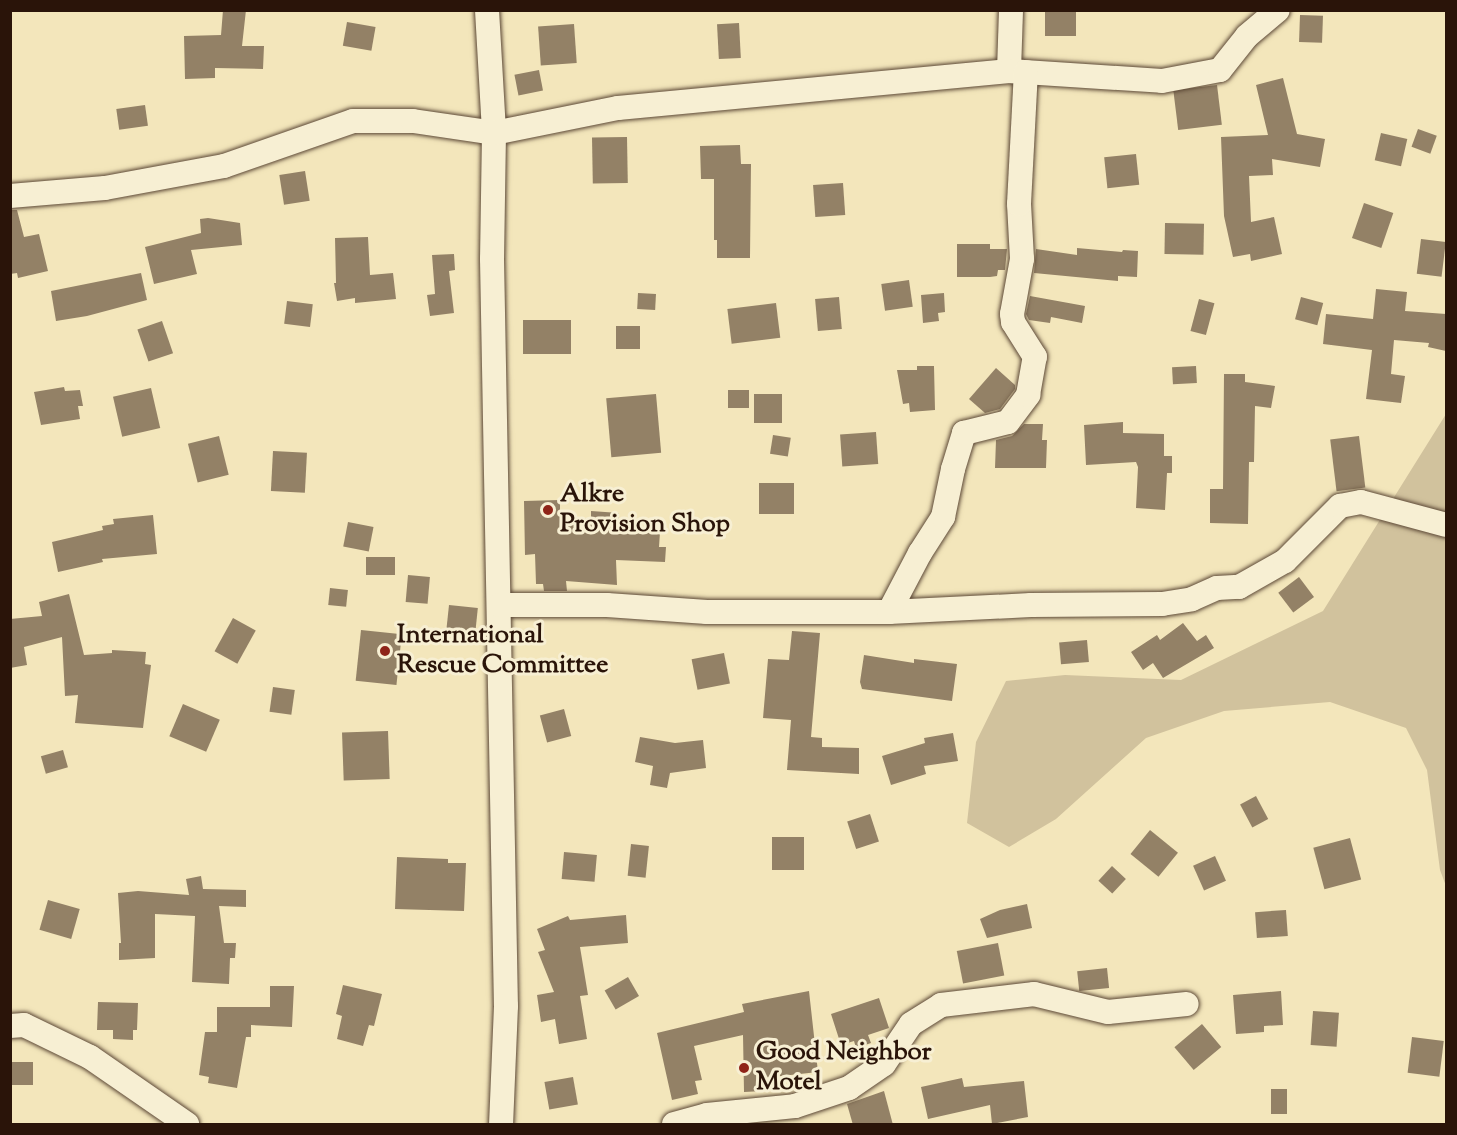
<!DOCTYPE html>
<style>
body{margin:0}
#map{position:relative;width:1457px;height:1135px;overflow:hidden;background:#f3e6bb;font-family:"Sorts Mill Goudy",serif}
div>[style]{position:absolute}
.green>*{inset:0;background:#d1c29d}
.building>*{inset:0;background:#938166;transform-origin:0 0}
.roads{filter:drop-shadow(0 0 2px #5c4836) drop-shadow(0 0 2px #5c4836)}
.minor>*{height:24px;margin:-12px;padding:0 12px;transform-origin:12px;border-radius:12px;background:#f7efd3}
.dots>*{width:16px;height:16px;translate:-50% -50%;box-sizing:border-box;border:3px solid #f7efd3;border-radius:50%}
span{translate:-50% -50%;white-space:nowrap;text-align:center;line-height:1.15;-webkit-text-stroke:6px #f7efd3;paint-order:stroke}
.poi-label{font-size:26px;color:#2a1409;font-weight:700}
.left{translate:0 -50%;text-align:left}
.frame{position:absolute;inset:0;border:12px solid #2a1409;pointer-events:none}
</style>
<div id="map">
<div class="green">
<div style="clip-path:polygon(1446px 414px,1446px 886px,1440px 870px,1427px 770px,1406px 728px,1330px 702px,1224px 711px,1146px 738px,1056px 819px,1009px 847px,967px 823px,976px 742px,1006px 681px,1065px 675px,1181px 680px,1323px 611px)"></div>
</div>
<div class="building">
<div style="clip-path:polygon(223px 10px,246px 10px,242px 46px,264px 46px,263px 69px,215px 68px,215px 78px,185px 79px,184px 36px,221px 35px)"></div>
<div style="left:1045px;top:10px;width:31px;height:26px"></div>
<div style="left:1300px;top:15px;width:23px;height:27px;rotate:2deg"></div>
<div style="left:347px;top:22px;width:29px;height:24px;rotate:10deg"></div>
<div style="left:739px;top:23px;width:35px;height:22px;rotate:87deg"></div>
<div style="left:574px;top:24px;width:39px;height:36px;rotate:86deg"></div>
<div style="left:539px;top:70px;width:21px;height:25px;rotate:79deg"></div>
<div style="clip-path:polygon(1283px 78px,1297px 134px,1325px 139px,1320px 167px,1272px 159px,1273px 175px,1249px 176px,1251px 222px,1274px 217px,1282px 254px,1251px 261px,1250px 254px,1233px 257px,1224px 216px,1221px 137px,1268px 135px,1256px 85px)"></div>
<div style="left:1217px;top:85px;width:40px;height:44px;rotate:83deg"></div>
<div style="left:145px;top:105px;width:21px;height:29px;rotate:82deg"></div>
<div style="left:1418px;top:129px;width:20px;height:19px;rotate:20deg"></div>
<div style="left:1381px;top:133px;width:27px;height:28px;rotate:13deg"></div>
<div style="left:627px;top:137px;width:46px;height:35px;rotate:89deg"></div>
<div style="clip-path:polygon(740px 145px,741px 164px,751px 164px,750px 258px,717px 258px,717px 240px,714px 240px,714px 179px,701px 179px,700px 146px)"></div>
<div style="left:1136px;top:154px;width:31px;height:32px;rotate:84deg"></div>
<div style="left:305px;top:171px;width:30px;height:26px;rotate:81deg"></div>
<div style="left:843px;top:183px;width:32px;height:30px;rotate:86deg"></div>
<div style="left:1364px;top:203px;width:31px;height:37px;rotate:19deg"></div>
<div style="clip-path:polygon(10px 210px,17px 210px,24px 237px,39px 234px,48px 271px,18px 278px,17px 273px,10px 274px)"></div>
<div style="clip-path:polygon(208px 218px,240px 223px,242px 245px,191px 250px,197px 274px,154px 284px,145px 247px,201px 233px,200px 219px)"></div>
<div style="left:1165px;top:223px;width:39px;height:31px;rotate:1deg"></div>
<div style="clip-path:polygon(368px 237px,370px 275px,393px 273px,396px 299px,355px 303px,355px 298px,337px 301px,334px 283px,336px 283px,335px 238px)"></div>
<div style="left:1421px;top:239px;width:25px;height:35px;rotate:7deg"></div>
<div style="clip-path:polygon(957px 244px,990px 244px,990px 249px,1007px 249px,1005px 270px,998px 270px,997px 276px,990px 277px,957px 277px)"></div>
<div style="clip-path:polygon(1077px 248px,1122px 252px,1123px 250px,1138px 251px,1137px 277px,1118px 276px,1118px 281px,1034px 273px,1036px 249px,1077px 255px)"></div>
<div style="clip-path:polygon(454px 254px,455px 270px,449px 271px,454px 313px,430px 316px,427px 295px,435px 294px,432px 255px)"></div>
<div style="clip-path:polygon(141px 273px,147px 300px,87px 316px,56px 321px,51px 291px)"></div>
<div style="left:909px;top:280px;width:27px;height:28px;rotate:82deg"></div>
<div style="clip-path:polygon(1376px 289px,1407px 292px,1405px 311px,1446px 314px,1446px 351px,1428px 347px,1429px 343px,1394px 340px,1391px 374px,1405px 376px,1401px 403px,1366px 399px,1372px 350px,1323px 344px,1326px 314px,1373px 319px)"></div>
<div style="left:638px;top:293px;width:18px;height:16px;rotate:3deg"></div>
<div style="clip-path:polygon(944px 293px,945px 312px,938px 313px,939px 321px,923px 323px,921px 295px)"></div>
<div style="clip-path:polygon(1030px 296px,1085px 306px,1082px 323px,1051px 317px,1050px 323px,1029px 320px,1026px 314px)"></div>
<div style="left:839px;top:297px;width:32px;height:24px;rotate:85deg"></div>
<div style="left:1301px;top:297px;width:23px;height:23px;rotate:15deg"></div>
<div style="left:1199px;top:299px;width:16px;height:33px;rotate:15deg"></div>
<div style="left:287px;top:301px;width:26px;height:23px;rotate:7deg"></div>
<div style="left:776px;top:303px;width:35px;height:49px;rotate:83deg"></div>
<div style="left:523px;top:320px;width:48px;height:34px"></div>
<div style="left:162px;top:321px;width:34px;height:26px;rotate:71deg"></div>
<div style="left:616px;top:326px;width:24px;height:23px"></div>
<div style="clip-path:polygon(917px 366px,934px 366px,935px 410px,910px 412px,909px 403px,903px 404px,897px 370px,917px 370px)"></div>
<div style="left:1196px;top:366px;width:17px;height:24px;rotate:87deg"></div>
<div style="clip-path:polygon(996px 368px,1015px 385px,1015px 389px,1000px 409px,985px 413px,969px 399px)"></div>
<div style="clip-path:polygon(1224px 374px,1245px 374px,1245px 382px,1275px 386px,1271px 408px,1255px 406px,1254px 462px,1249px 462px,1248px 524px,1210px 523px,1210px 489px,1223px 489px)"></div>
<div style="clip-path:polygon(64px 387px,65px 391px,80px 390px,83px 406px,78px 406px,80px 419px,41px 425px,34px 392px)"></div>
<div style="left:151px;top:388px;width:41px;height:39px;rotate:77deg"></div>
<div style="left:728px;top:390px;width:21px;height:18px"></div>
<div style="left:656px;top:394px;width:59px;height:50px;rotate:85deg"></div>
<div style="left:782px;top:394px;width:29px;height:28px;rotate:90deg"></div>
<div style="clip-path:polygon(1123px 422px,1123px 433px,1164px 434px,1164px 456px,1172px 456px,1172px 473px,1167px 473px,1165px 510px,1136px 508px,1138px 467px,1136px 462px,1086px 465px,1084px 425px)"></div>
<div style="clip-path:polygon(1024px 424px,1043px 424px,1042px 440px,1047px 440px,1046px 468px,995px 468px,996px 440px,1012px 436px)"></div>
<div style="left:876px;top:432px;width:32px;height:36px;rotate:86deg"></div>
<div style="left:773px;top:435px;width:18px;height:19px;rotate:9deg"></div>
<div style="left:219px;top:436px;width:40px;height:32px;rotate:76deg"></div>
<div style="left:1359px;top:436px;width:52px;height:29px;rotate:83deg"></div>
<div style="left:273px;top:451px;width:34px;height:40px;rotate:3deg"></div>
<div style="left:759px;top:483px;width:35px;height:31px"></div>
<div style="clip-path:polygon(560px 500px,560px 518px,591px 518px,591px 511px,619px 513px,618px 530px,660px 532px,659px 547px,666px 547px,665px 562px,616px 560px,617px 585px,566px 581px,567px 591px,544px 591px,543px 584px,536px 584px,535px 554px,525px 555px,524px 501px)"></div>
<div style="clip-path:polygon(153px 515px,157px 554px,102px 559px,103px 562px,58px 572px,52px 542px,103px 530px,102px 526px,114px 524px,113px 519px)"></div>
<div style="left:348px;top:522px;width:26px;height:25px;rotate:11deg"></div>
<div style="left:366px;top:557px;width:29px;height:18px"></div>
<div style="left:408px;top:575px;width:22px;height:27px;rotate:5deg"></div>
<div style="left:1299px;top:577px;width:25px;height:26px;rotate:53deg"></div>
<div style="left:330px;top:588px;width:18px;height:17px;rotate:6deg"></div>
<div style="clip-path:polygon(69px 594px,84px 655px,112px 653px,112px 650px,146px 652px,145px 664px,151px 665px,143px 728px,75px 723px,78px 695px,65px 696px,62px 637px,24px 647px,27px 665px,10px 668px,10px 619px,42px 616px,39px 602px)"></div>
<div style="left:449px;top:605px;width:29px;height:24px;rotate:6deg"></div>
<div style="left:233px;top:618px;width:26px;height:38px;rotate:29deg"></div>
<div style="clip-path:polygon(1183px 623px,1197px 641px,1206px 635px,1214px 648px,1163px 678px,1153px 663px,1143px 670px,1131px 652px,1157px 635px,1160px 640px)"></div>
<div style="left:361px;top:630px;width:41px;height:51px;rotate:6deg"></div>
<div style="clip-path:polygon(792px 631px,820px 633px,811px 737px,822px 738px,822px 747px,859px 748px,859px 774px,787px 770px,791px 720px,763px 718px,768px 659px,789px 660px)"></div>
<div style="left:1087px;top:640px;width:22px;height:28px;rotate:85deg"></div>
<div style="left:724px;top:653px;width:31px;height:33px;rotate:79deg"></div>
<div style="clip-path:polygon(864px 655px,914px 663px,914px 659px,957px 664px,952px 701px,862px 689px,860px 682px)"></div>
<div style="left:273px;top:687px;width:22px;height:25px;rotate:8deg"></div>
<div style="left:183px;top:704px;width:40px;height:35px;rotate:23deg"></div>
<div style="left:564px;top:709px;width:28px;height:25px;rotate:75deg"></div>
<div style="left:388px;top:731px;width:48px;height:46px;rotate:88deg"></div>
<div style="clip-path:polygon(953px 733px,958px 761px,924px 766px,926px 774px,891px 785px,882px 756px,925px 743px,924px 738px)"></div>
<div style="clip-path:polygon(640px 737px,675px 743px,703px 740px,706px 768px,670px 773px,667px 788px,650px 785px,653px 766px,635px 762px)"></div>
<div style="left:63px;top:750px;width:18px;height:23px;rotate:74deg"></div>
<div style="left:1256px;top:796px;width:26px;height:18px;rotate:62deg"></div>
<div style="left:870px;top:814px;width:29px;height:24px;rotate:72deg"></div>
<div style="left:1150px;top:830px;width:36px;height:31px;rotate:39deg"></div>
<div style="left:804px;top:837px;width:33px;height:32px;rotate:90deg"></div>
<div style="left:1350px;top:838px;width:43px;height:38px;rotate:75deg"></div>
<div style="left:631px;top:844px;width:18px;height:32px;rotate:6deg"></div>
<div style="left:564px;top:852px;width:33px;height:27px;rotate:5deg"></div>
<div style="left:1215px;top:856px;width:27px;height:24px;rotate:66deg"></div>
<div style="clip-path:polygon(397px 857px,448px 859px,448px 863px,466px 863px,464px 911px,395px 909px)"></div>
<div style="left:1112px;top:866px;width:19px;height:20px;rotate:43deg"></div>
<div style="clip-path:polygon(201px 876px,203px 889px,246px 890px,246px 907px,219px 906px,224px 943px,236px 943px,235px 958px,230px 958px,229px 984px,192px 982px,195px 916px,155px 914px,155px 958px,119px 960px,119px 943px,121px 943px,118px 893px,138px 891px,189px 895px,186px 879px)"></div>
<div style="left:48px;top:900px;width:33px;height:31px;rotate:16deg"></div>
<div style="clip-path:polygon(1027px 904px,1032px 928px,987px 938px,980px 919px,1000px 910px)"></div>
<div style="left:1286px;top:910px;width:26px;height:31px;rotate:86deg"></div>
<div style="clip-path:polygon(626px 915px,628px 943px,580px 947px,588px 995px,580px 996px,587px 1039px,559px 1044px,555px 1019px,541px 1022px,537px 995px,554px 992px,538px 952px,545px 950px,537px 929px,568px 916px,570px 920px)"></div>
<div style="left:998px;top:943px;width:33px;height:42px;rotate:79deg"></div>
<div style="left:1107px;top:968px;width:20px;height:30px;rotate:84deg"></div>
<div style="left:628px;top:977px;width:22px;height:27px;rotate:60deg"></div>
<div style="clip-path:polygon(343px 985px,382px 994px,374px 1026px,369px 1025px,363px 1046px,337px 1039px,342px 1016px,336px 1014px)"></div>
<div style="clip-path:polygon(270px 986px,294px 986px,292px 1027px,251px 1025px,251px 1037px,246px 1037px,237px 1088px,208px 1083px,209px 1077px,199px 1075px,205px 1032px,217px 1032px,217px 1007px,270px 1007px)"></div>
<div style="clip-path:polygon(809px 991px,818px 1072px,763px 1078px,764px 1091px,744px 1092px,743px 1035px,694px 1046px,702px 1080px,695px 1081px,698px 1094px,672px 1100px,657px 1033px,744px 1012px,742px 1004px)"></div>
<div style="clip-path:polygon(1281px 991px,1283px 1025px,1264px 1026px,1264px 1032px,1236px 1034px,1233px 995px)"></div>
<div style="clip-path:polygon(879px 998px,889px 1028px,868px 1035px,871px 1043px,856px 1048px,854px 1041px,841px 1045px,831px 1014px)"></div>
<div style="clip-path:polygon(98px 1002px,138px 1003px,137px 1030px,133px 1030px,133px 1040px,113px 1039px,113px 1030px,97px 1030px)"></div>
<div style="left:1313px;top:1011px;width:26px;height:34px;rotate:4deg"></div>
<div style="left:1202px;top:1024px;width:30px;height:36px;rotate:50deg"></div>
<div style="left:1412px;top:1037px;width:32px;height:36px;rotate:7deg"></div>
<div style="left:10px;top:1062px;width:23px;height:23px"></div>
<div style="left:573px;top:1077px;width:28px;height:29px;rotate:80deg"></div>
<div style="clip-path:polygon(962px 1078px,964px 1087px,1024px 1081px,1028px 1117px,992px 1124px,990px 1105px,928px 1119px,921px 1087px)"></div>
<div style="left:1271px;top:1089px;width:16px;height:25px"></div>
<div style="clip-path:polygon(884px 1091px,893px 1125px,853px 1125px,847px 1104px)"></div>
</div>
<div class="roads">
<div class="minor">
<div style="left:487px;top:10px;width:123px;rotate:86.7deg"></div>
<div style="left:494px;top:133px;width:126px;rotate:90.9deg"></div>
<div style="left:492px;top:259px;width:747px;rotate:88.93deg"></div>
<div style="left:506px;top:1006px;width:118px;rotate:92.4deg"></div>
<div style="left:1009px;top:71px;width:61px;rotate:-88.1deg"></div>
<div style="left:10px;top:196px;width:95px;rotate:-4.8deg"></div>
<div style="left:105px;top:188px;width:121px;rotate:-10.5deg"></div>
<div style="left:224px;top:166px;width:137px;rotate:-19.2deg"></div>
<div style="left:353px;top:121px;width:60px"></div>
<div style="left:413px;top:121px;width:82px;rotate:8.4deg"></div>
<div style="left:494px;top:133px;width:126px;rotate:-11.4deg"></div>
<div style="left:618px;top:108px;width:393px;rotate:-5.4deg"></div>
<div style="left:1009px;top:71px;width:153px;rotate:3.7deg"></div>
<div style="left:1162px;top:81px;width:59px;rotate:-10.7deg"></div>
<div style="left:1220px;top:70px;width:43px;rotate:-51.5deg"></div>
<div style="left:1247px;top:36px;width:40px;rotate:-40deg"></div>
<div style="left:500px;top:605px;width:107px"></div>
<div style="left:607px;top:605px;width:100px;rotate:4deg"></div>
<div style="left:707px;top:612px;width:182px"></div>
<div style="left:889px;top:612px;width:142px;rotate:-2.8deg"></div>
<div style="left:1031px;top:605px;width:131px;rotate:-0.4deg"></div>
<div style="left:1162px;top:604px;width:30px;rotate:-9deg"></div>
<div style="left:1192px;top:599px;width:27px;rotate:-24deg"></div>
<div style="left:1217px;top:588px;width:22px;rotate:-3deg"></div>
<div style="left:1239px;top:587px;width:53px;rotate:-29.5deg"></div>
<div style="left:1285px;top:561px;width:78px;rotate:-45deg"></div>
<div style="left:1340px;top:506px;width:21px;rotate:-11deg"></div>
<div style="left:1361px;top:502px;width:88px;rotate:15.1deg"></div>
<div style="left:889px;top:612px;width:67px;rotate:-62.3deg"></div>
<div style="left:920px;top:553px;width:43px;rotate:-57.4deg"></div>
<div style="left:943px;top:517px;width:49px;rotate:-78.2deg"></div>
<div style="left:953px;top:469px;width:38px;rotate:-73deg"></div>
<div style="left:964px;top:433px;width:45px;rotate:-14deg"></div>
<div style="left:1008px;top:422px;width:34px;rotate:-53deg"></div>
<div style="left:1028px;top:395px;width:39px;rotate:-80deg"></div>
<div style="left:1035px;top:357px;width:41px;rotate:-122.2deg"></div>
<div style="left:1013px;top:322px;width:8px;rotate:-97deg"></div>
<div style="left:1012px;top:314px;width:56px;rotate:-79.7deg"></div>
<div style="left:1022px;top:259px;width:55px;rotate:-93.1deg"></div>
<div style="left:1019px;top:204px;width:132px;rotate:-87deg"></div>
<div style="left:10px;top:1026px;width:14px;rotate:-4deg"></div>
<div style="left:24px;top:1025px;width:73px;rotate:25.9deg"></div>
<div style="left:90px;top:1057px;width:118px;rotate:34.6deg"></div>
<div style="left:674px;top:1124px;width:34px;rotate:-15deg"></div>
<div style="left:707px;top:1115px;width:88px;rotate:-5.8deg"></div>
<div style="left:795px;top:1106px;width:57px;rotate:-18.4deg"></div>
<div style="left:849px;top:1088px;width:42px;rotate:-34.4deg"></div>
<div style="left:884px;top:1064px;width:48px;rotate:-56deg"></div>
<div style="left:911px;top:1024px;width:36px;rotate:-32deg"></div>
<div style="left:941px;top:1005px;width:94px;rotate:-6.7deg"></div>
<div style="left:1034px;top:994px;width:76px;rotate:13.7deg"></div>
<div style="left:1108px;top:1012px;width:79px;rotate:-5.8deg"></div>
</div>
</div>
<div class="dots">
<div style="left:548px;top:510px;background:#8f2418"></div>
<div style="left:385px;top:651px;background:#8f2418"></div>
<div style="left:744px;top:1068px;background:#8f2418"></div>
</div>
<div class="poi-label">
<span class="left" style="left:560px;top:510px">Alkre<br>Provision Shop</span>
<span class="left" style="left:397px;top:651px">International<br>Rescue Committee</span>
<span class="left" style="left:756px;top:1068px">Good Neighbor<br>Motel</span>
</div>
<div class="frame"></div>
</div>
